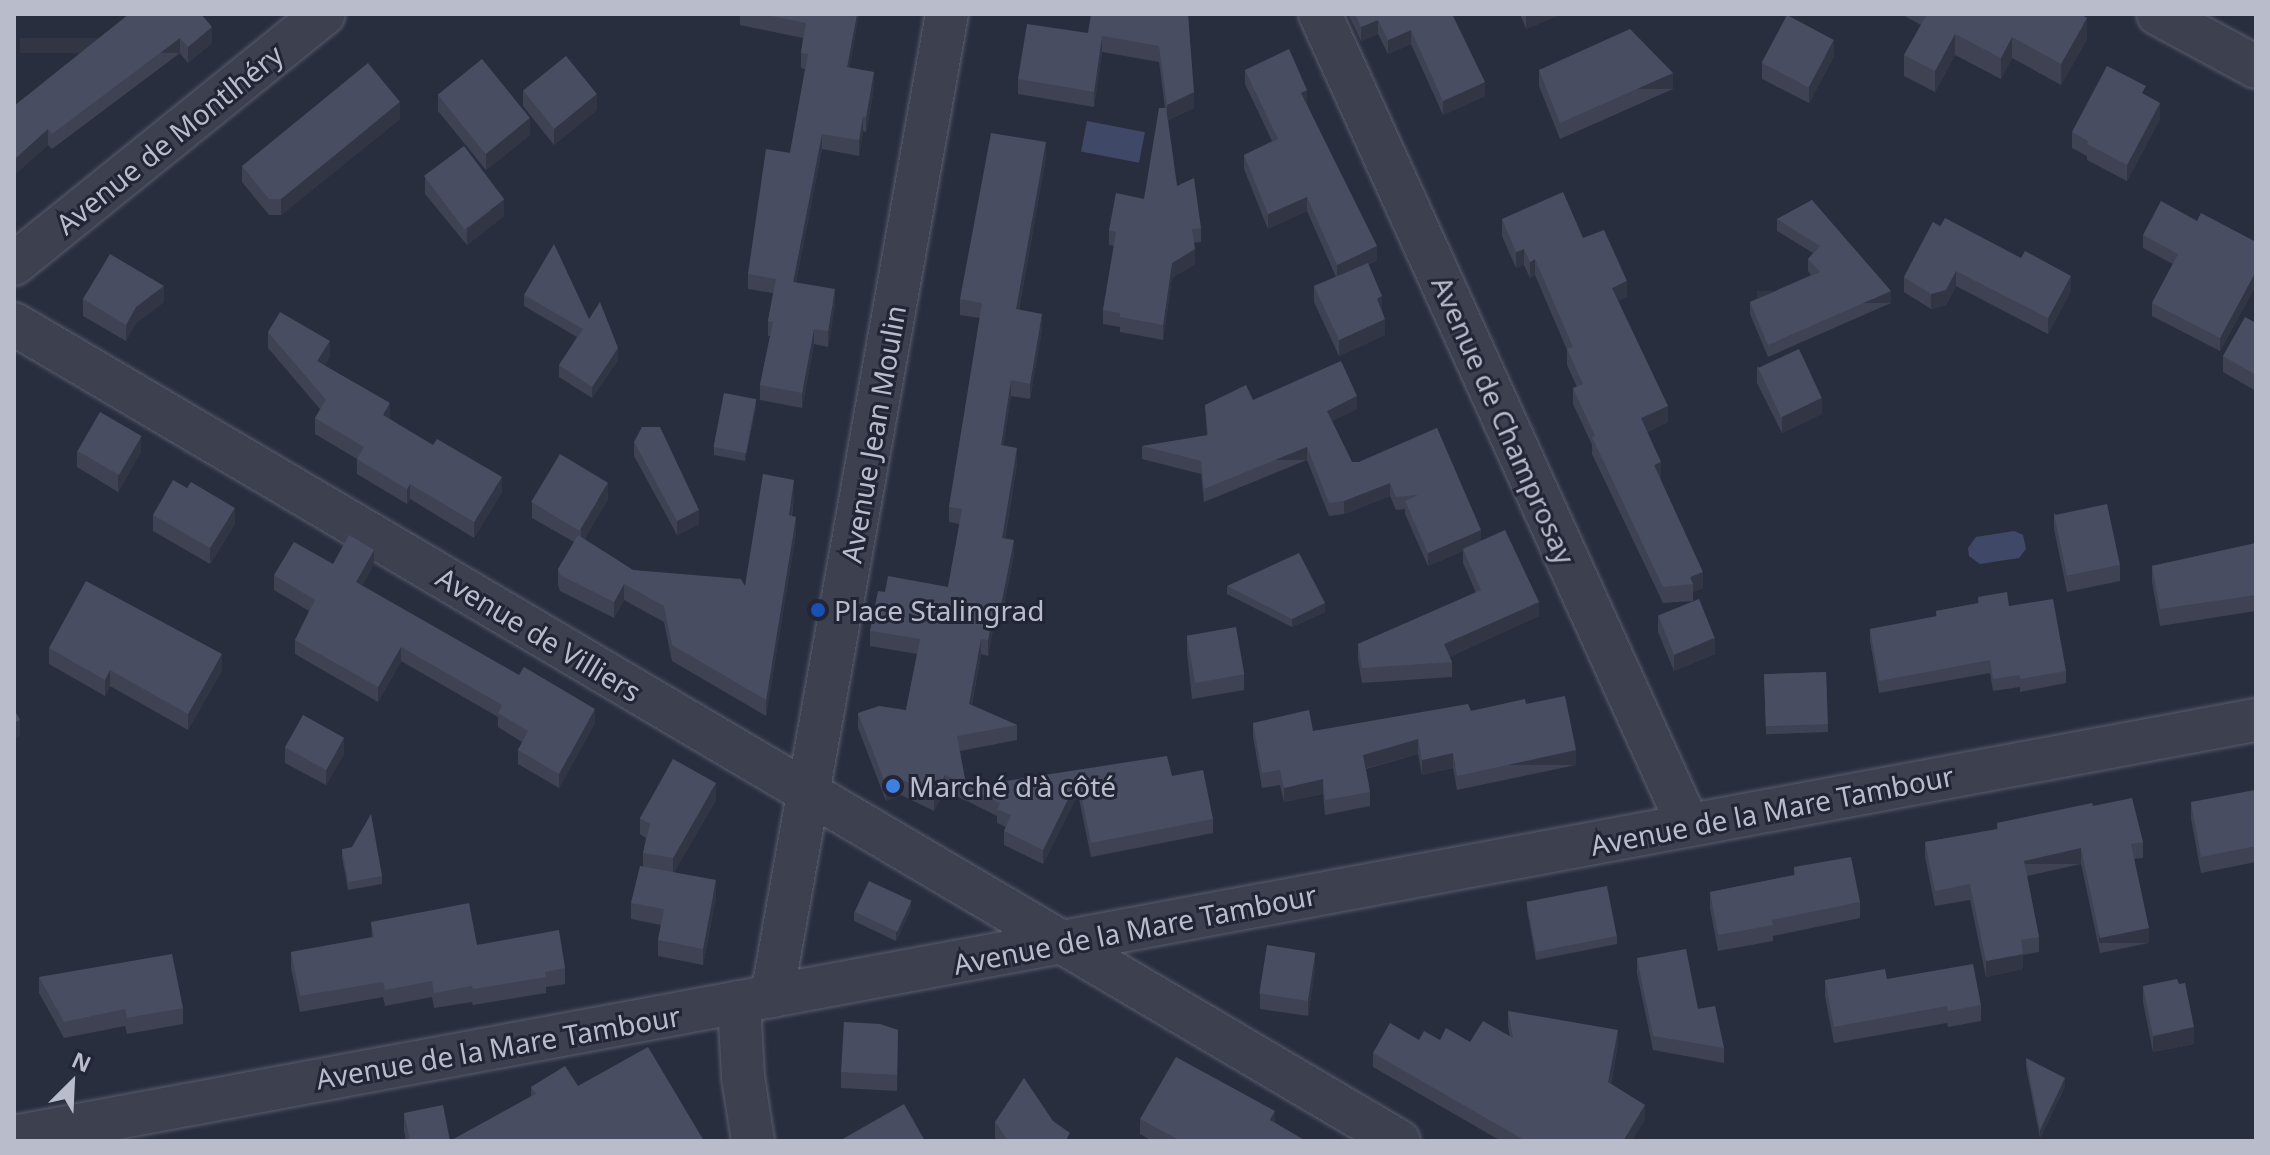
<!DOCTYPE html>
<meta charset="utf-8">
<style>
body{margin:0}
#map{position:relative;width:2270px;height:1155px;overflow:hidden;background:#292e3f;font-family:"Noto Sans",sans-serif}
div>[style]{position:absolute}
.water>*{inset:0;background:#404867;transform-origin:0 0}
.roads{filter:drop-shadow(0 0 2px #5a5e6d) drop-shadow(0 0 2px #5a5e6d)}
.minor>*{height:42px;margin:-21px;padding:0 21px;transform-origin:21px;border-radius:21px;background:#3d404f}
.wall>*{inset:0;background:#3e4253;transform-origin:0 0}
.shaded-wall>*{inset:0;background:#323644;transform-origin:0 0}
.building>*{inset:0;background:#484d61;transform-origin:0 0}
.dots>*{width:22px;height:22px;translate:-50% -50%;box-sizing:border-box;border:4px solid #212535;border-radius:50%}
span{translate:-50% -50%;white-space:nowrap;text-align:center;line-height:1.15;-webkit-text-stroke:6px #212535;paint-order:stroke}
.street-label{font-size:28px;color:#b9bcca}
.poi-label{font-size:28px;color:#b9bcca}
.left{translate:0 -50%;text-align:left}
.frame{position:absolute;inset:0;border:16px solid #b9bcca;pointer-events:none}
.north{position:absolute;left:32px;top:1043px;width:80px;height:80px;-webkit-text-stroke:6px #212535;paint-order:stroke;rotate:24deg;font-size:22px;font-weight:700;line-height:32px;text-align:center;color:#b9bcca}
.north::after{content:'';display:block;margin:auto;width:28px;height:36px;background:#b9bcca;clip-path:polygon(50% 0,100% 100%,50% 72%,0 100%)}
</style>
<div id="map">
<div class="water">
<div style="left:1087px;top:121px;width:59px;height:31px;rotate:11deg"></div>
<div style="clip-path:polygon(2014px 531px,2023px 535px,2026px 549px,2019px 558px,1980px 564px,1969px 556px,1968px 548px,1976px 537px)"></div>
</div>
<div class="roads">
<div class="minor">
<div style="left:1320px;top:14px;width:891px;rotate:65.59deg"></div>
<div style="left:2158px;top:14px;width:111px;rotate:28.4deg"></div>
<div style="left:14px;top:264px;width:398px;rotate:-38.9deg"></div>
<div style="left:14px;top:324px;width:1608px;rotate:30.54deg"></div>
<div style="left:772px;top:996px;width:997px;rotate:-79.9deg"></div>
<div style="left:739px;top:1002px;width:75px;rotate:86.9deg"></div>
<div style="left:743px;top:1077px;width:65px;rotate:81.1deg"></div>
<div style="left:14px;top:1137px;width:2280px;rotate:-10.54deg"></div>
</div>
</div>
<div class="wall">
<div style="clip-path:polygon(129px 14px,212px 43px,188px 63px,180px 53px,52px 149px,48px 145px,14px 175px)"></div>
<div style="clip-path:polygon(740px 14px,859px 14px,849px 68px,874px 88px,866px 132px,863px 131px,859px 156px,822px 149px,796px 282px,835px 304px,828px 347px,814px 344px,802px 408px,760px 400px,760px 385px,770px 336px,768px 336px,768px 321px,773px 293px,748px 289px,748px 274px,790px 153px,805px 69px,801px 68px,801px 53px,803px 38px,740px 25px)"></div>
<div style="clip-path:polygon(1188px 14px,1194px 108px,1168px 120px,1177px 186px,1201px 228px,1201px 242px,1194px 243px,1195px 264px,1172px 278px,1163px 340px,1120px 332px,1120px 327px,1103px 324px,1103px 310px,1114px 246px,1109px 245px,1109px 230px,1144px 199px,1165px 108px,1159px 62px,1102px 52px,1094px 107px,1018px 94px,1018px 79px,1088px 33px)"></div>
<div style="clip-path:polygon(1348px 14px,1452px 14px,1485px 96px,1443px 115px,1411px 44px,1388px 54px,1378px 34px,1361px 41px)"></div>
<div style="clip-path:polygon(1520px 14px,1562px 14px,1526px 29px)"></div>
<div style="clip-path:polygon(1901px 14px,2080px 14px,2087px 39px,2061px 85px,2012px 58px,2001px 79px,1955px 55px,1935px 92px,1904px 76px,1904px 55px,1921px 25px)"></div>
<div style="clip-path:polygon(1834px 56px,1809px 103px,1762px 79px,1762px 63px)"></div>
<div style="clip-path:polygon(1245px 70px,1307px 105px,1377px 260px,1368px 265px,1382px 313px,1385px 335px,1339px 356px,1314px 302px,1314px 286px,1336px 277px,1307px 211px,1268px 229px,1244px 169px,1244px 155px,1272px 141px,1245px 84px)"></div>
<div style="clip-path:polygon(1539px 70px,1673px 89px,1560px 139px,1539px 86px)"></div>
<div style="clip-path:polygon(523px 90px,597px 110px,554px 145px,523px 106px)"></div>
<div style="clip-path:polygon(438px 95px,530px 135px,486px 170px,438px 111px)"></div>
<div style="clip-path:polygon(2146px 95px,2160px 119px,2127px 181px,2087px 160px,2087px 156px,2072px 148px,2072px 132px)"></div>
<div style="clip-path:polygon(400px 119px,281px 215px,269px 215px,242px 182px,242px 166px)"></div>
<div style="clip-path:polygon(1046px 157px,1019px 310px,1042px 329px,1030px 399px,1011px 396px,1003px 446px,1017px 464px,1005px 539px,1014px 555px,1000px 625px,994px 624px,988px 656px,981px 654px,972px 705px,1017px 725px,1017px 740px,960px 751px,966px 785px,966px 801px,945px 790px,934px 811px,901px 795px,886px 801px,858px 728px,858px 713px,906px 710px,917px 654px,870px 646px,870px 631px,885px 592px,948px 587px,960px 524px,949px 522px,949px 507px,980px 318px,960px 315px,960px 299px)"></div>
<div style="clip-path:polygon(425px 177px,504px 216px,467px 245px,425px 194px)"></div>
<div style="clip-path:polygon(1812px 200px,1891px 303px,1768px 357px,1750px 314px,1750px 302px,1811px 275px,1808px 271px,1808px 259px,1813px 253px,1777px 231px,1777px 219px)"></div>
<div style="clip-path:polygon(1502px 219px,1583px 238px,1627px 297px,1618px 301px,1668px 422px,1647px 432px,1660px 478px,1703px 588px,1693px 592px,1693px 601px,1663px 603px,1592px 454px,1592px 445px,1573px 404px,1573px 388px,1577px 387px,1567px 365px,1567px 350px,1535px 275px,1530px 278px,1524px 265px,1516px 268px,1502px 236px)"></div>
<div style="clip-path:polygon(2197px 221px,2256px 242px,2256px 285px,2220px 351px,2152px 316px,2152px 303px,2173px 264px,2143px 248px,2143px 235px)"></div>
<div style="clip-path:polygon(1933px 222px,2071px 291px,2048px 334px,1956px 286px,1946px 305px,1931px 309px,1904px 292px,1904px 277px)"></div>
<div style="clip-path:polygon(524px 295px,589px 319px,618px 360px,592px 398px,559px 377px,559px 365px,577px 337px,524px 306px)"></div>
<div style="clip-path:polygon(83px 299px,164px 302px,136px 323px,126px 341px,83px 316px)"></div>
<div style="clip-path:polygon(2256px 323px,2256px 391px,2223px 372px,2223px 356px)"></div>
<div style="clip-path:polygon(268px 332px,330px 357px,324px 365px,390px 419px,502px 492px,474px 538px,410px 499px,407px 504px,357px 474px,357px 459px,315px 434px,315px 418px,320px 409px,268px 348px)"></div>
<div style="clip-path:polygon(1757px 366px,1822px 414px,1782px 433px,1757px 383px)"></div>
<div style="clip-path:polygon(1253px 400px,1357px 409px,1332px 421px,1352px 462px,1359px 462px,1437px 428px,1481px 540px,1539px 616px,1449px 657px,1452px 662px,1452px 677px,1362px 683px,1358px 659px,1358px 644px,1476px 593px,1463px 563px,1463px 551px,1428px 566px,1405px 514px,1405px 509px,1396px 510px,1390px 496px,1344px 514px,1329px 516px,1307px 460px,1204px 502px,1201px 474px,1142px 459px,1142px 446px,1207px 436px,1205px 405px)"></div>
<div style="clip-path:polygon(756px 407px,745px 461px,714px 455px,714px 447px)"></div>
<div style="clip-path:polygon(634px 442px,699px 524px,677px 535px,634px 456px)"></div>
<div style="clip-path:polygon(77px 451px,141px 452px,118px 492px,77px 467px)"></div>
<div style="clip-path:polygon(187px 488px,235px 524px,210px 564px,153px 531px,153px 515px)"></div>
<div style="clip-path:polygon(794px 496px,792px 516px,796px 533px,766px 716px,672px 661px,664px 622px,624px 600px,614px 618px,560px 591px,558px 585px,558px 569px,574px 542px,532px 518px,532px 502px,608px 499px,584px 539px,633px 570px,745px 586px)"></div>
<div style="clip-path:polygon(2054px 513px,2120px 565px,2120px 581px,2067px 592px,2054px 529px)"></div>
<div style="clip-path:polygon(2256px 543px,2256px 611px,2160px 626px,2152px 582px,2152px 566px)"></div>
<div style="clip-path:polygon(374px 564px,362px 586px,595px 723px,559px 788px,518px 764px,518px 750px,522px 742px,498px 727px,498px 717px,401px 661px,378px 702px,295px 654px,295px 640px,309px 611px,274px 590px,274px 575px)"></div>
<div style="clip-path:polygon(1227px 586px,1325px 612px,1292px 627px,1227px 594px)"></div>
<div style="clip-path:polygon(1978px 597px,2009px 606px,2066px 671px,2066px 683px,2020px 692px,2020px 687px,1993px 691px,1990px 673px,1879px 693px,1870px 641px,1870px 629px,1936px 617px,1936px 611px,1978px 603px)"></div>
<div style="clip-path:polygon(1658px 616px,1715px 654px,1674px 671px,1658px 632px)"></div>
<div style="clip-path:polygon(1187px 635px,1244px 674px,1244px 690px,1192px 699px,1187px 652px)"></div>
<div style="clip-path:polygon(49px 648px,222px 670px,188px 730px,110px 686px,105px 696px,49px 664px)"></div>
<div style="left:1826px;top:672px;width:60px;height:62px;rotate:88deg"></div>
<div style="clip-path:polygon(1526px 704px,1576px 765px,1457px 790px,1453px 768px,1422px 775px,1418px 754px,1366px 769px,1370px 792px,1370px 806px,1325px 815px,1323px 794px,1284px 802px,1280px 785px,1262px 788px,1253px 737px,1253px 723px,1313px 731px)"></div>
<div style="clip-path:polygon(285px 747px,344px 754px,326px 785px,285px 763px)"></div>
<div style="clip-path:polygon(1172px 776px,1213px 819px,1213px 833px,1091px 857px,1078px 794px,1043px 864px,1004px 845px,1004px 831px,1006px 827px,997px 823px,997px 816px,967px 801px,967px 787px)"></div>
<div style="clip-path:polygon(2256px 797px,2256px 862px,2201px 873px,2191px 819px,2191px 802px)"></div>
<div style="clip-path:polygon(716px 800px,674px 872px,716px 897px,703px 965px,658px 956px,658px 940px,661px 925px,631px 919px,631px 903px,643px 866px,643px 853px,646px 838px,640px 834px,640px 818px)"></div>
<div style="clip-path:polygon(2093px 806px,2143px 842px,2143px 858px,2134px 859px,2149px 943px,2100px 953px,2081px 864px,2027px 876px,2039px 937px,2039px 952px,2023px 955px,2023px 969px,1986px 977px,1970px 900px,1935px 906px,1925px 857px,1925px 842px,1997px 829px,1997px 823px)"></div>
<div style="clip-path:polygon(342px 849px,382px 876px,382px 884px,348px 890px,342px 857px)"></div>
<div style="clip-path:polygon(1794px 867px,1860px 902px,1860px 918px,1773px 936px,1773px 941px,1718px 951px,1710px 908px,1710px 892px,1794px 875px)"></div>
<div style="clip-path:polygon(1527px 902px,1617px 936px,1617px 944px,1536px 960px,1527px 910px)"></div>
<div style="clip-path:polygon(911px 909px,896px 941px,854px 921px,854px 912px)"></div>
<div style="clip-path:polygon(371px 922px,477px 945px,565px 968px,565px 984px,546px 987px,546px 993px,473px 1005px,472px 1002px,434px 1008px,432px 997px,385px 1006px,383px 997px,300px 1012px,291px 968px,291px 952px,372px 937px)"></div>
<div style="clip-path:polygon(1637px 958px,1698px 1009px,1724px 1048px,1724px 1063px,1653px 1050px,1637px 973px)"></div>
<div style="clip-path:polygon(1315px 969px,1308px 1016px,1260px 1009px,1260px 993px)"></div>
<div style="clip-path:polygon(39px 977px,183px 1008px,183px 1024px,127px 1034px,125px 1026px,64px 1038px,39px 993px)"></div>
<div style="clip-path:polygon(1825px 980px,1981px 1005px,1981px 1021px,1948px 1027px,1947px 1023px,1834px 1043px,1825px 996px)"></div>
<div style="clip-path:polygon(2143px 986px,2194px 1044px,2153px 1052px,2143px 1002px)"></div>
<div style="clip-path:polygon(1508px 1011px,1618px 1044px,1611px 1084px,1645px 1119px,1632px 1141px,1501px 1141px,1373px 1067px,1373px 1053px,1419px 1040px,1470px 1042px,1510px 1037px,1508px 1026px)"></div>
<div style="clip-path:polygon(898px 1030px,897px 1091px,841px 1088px,841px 1072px)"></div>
<div style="clip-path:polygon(2026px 1058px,2065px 1087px,2040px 1138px,2026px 1067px)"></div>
<div style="clip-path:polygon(578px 1086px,704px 1141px,406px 1141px,404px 1131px,404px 1113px,450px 1141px,531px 1096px,531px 1087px)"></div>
<div style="clip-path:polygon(1140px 1119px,1275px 1123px,1306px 1141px,1152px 1141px,1140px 1134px)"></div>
<div style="clip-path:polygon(1053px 1121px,1070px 1141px,997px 1141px,995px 1138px,995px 1122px)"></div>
</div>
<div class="shaded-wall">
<div style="clip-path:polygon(857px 14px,859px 14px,847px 82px,847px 67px)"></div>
<div style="clip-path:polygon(1531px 14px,1562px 14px,1526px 29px,1526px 16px)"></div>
<div style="clip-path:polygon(2087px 18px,2087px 39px,2061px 85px,2061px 64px)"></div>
<div style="clip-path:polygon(1378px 20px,1378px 34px,1361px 41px,1361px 27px)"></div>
<div style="clip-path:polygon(212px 27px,212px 43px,188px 63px,188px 47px)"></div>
<div style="clip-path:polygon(1411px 30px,1411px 44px,1388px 54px,1388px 40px)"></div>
<div style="clip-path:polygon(1955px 34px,1955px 55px,1935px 92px,1935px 71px)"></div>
<div style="clip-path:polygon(1102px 36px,1102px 52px,1094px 107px,1094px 92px)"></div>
<div style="clip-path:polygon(2012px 37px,2012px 58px,2001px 79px,2001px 58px)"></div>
<div style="left:180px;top:38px;width:15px;height:160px;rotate:90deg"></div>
<div style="clip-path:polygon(1834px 40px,1834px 56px,1809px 103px,1809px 87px)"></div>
<div style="clip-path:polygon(874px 72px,874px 88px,866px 132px,866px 117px)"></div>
<div style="left:1673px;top:73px;width:16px;height:124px;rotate:90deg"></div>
<div style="clip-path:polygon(1485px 82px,1485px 96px,1443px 115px,1443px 101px)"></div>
<div style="clip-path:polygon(1307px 90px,1307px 105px,1301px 93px)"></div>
<div style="clip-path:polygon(1194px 92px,1194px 108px,1167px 120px,1167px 105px)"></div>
<div style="clip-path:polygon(597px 94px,597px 110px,554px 145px,554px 129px)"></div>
<div style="clip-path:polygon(400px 102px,400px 119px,281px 215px,281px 199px)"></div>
<div style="clip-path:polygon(2160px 103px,2160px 119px,2127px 181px,2127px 165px)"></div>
<div style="clip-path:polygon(863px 116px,863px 131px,859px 156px,859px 140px)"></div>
<div style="clip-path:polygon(530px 118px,530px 135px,486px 170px,486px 154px)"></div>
<div style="clip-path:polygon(48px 129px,48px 145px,14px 175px,14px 160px)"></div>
<div style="clip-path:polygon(822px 134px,822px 149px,793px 297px,793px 282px)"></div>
<div style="clip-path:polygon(1046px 142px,1046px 157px,1016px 325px,1016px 309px)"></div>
<div style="clip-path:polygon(1307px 197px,1307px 211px,1268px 229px,1268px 214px)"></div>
<div style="clip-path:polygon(504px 200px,504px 216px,467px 245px,467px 229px)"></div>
<div style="clip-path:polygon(1377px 246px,1377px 260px,1337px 279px,1337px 265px)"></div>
<div style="clip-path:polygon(1195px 249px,1195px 264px,1172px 278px,1163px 340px,1163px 325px,1172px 263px)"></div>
<div style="clip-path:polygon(1524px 249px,1524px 265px,1516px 268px,1516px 252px)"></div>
<div style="clip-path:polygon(1535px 259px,1535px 275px,1530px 278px,1530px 262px)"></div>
<div style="clip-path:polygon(1956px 271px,1956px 286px,1946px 305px,1931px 309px,1931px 294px)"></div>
<div style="clip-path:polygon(2256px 271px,2256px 285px,2220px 351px,2220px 338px)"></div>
<div style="clip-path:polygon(2071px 276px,2071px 291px,2048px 334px,2048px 318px)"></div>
<div style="clip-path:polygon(1627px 281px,1627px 297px,1612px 304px,1612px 288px)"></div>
<div style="clip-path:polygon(164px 286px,164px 302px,136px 323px,126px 341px,126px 325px,136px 307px)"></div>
<div style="clip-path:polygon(835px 289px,835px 304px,828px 347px,828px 331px)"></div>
<div style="left:1891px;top:291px;width:12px;height:134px;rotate:90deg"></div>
<div style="clip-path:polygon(1382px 296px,1382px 313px,1377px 299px)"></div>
<div style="clip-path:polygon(1042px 314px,1042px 329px,1030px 399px,1030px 384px)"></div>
<div style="clip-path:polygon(1385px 319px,1385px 335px,1339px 356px,1339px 340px)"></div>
<div style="clip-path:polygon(814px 329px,814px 344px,802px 408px,802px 393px)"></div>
<div style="clip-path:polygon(330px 341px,330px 357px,317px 377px,317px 361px)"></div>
<div style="clip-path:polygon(618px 348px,618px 360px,592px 398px,592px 387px)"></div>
<div style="clip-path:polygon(1011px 380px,1011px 396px,1001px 460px,1001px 445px)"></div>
<div style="clip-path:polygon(1357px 396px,1357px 409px,1327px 424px,1327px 411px)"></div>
<div style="clip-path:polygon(1822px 398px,1822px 414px,1782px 433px,1782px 417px)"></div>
<div style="clip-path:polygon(756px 399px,756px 407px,745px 461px,745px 453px)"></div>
<div style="clip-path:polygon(390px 403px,390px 419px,383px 415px)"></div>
<div style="clip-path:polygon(1668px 406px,1668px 422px,1641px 434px,1641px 418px)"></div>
<div style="clip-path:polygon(141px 436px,141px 452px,118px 492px,118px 475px)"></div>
<div style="left:1307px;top:447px;width:13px;height:111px;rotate:90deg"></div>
<div style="clip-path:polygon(1017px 448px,1017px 464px,1002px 554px,1002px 538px)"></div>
<div style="clip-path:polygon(1661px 462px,1661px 478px,1654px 481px,1654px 465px)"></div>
<div style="clip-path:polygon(502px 477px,502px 492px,474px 538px,474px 522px)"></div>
<div style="clip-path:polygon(794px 480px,794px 496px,789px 531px,789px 515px)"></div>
<div style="clip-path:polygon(608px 483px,608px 499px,581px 546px,581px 529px)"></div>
<div style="clip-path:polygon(1390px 483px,1390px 496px,1344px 514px,1344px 501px)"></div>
<div style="clip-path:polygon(410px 484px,410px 499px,407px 504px,407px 489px)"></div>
<div style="clip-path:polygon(235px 508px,235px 524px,210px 564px,210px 548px)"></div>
<div style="clip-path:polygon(699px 510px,699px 524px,677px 535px,677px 521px)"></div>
<div style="clip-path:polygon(796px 517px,796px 533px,766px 716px,766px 700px)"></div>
<div style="clip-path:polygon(1481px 530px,1481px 543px,1428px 566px,1428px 553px)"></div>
<div style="clip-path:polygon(1014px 540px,1014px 555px,1000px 625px,1000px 610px)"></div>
<div style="clip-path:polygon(374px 550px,374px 564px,356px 597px,356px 582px)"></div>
<div style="clip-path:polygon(1703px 572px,1703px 588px,1693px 592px,1693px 584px,1690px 577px)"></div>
<div style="clip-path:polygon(624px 584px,624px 600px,614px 618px,614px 602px)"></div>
<div style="clip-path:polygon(1539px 602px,1539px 616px,1444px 659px,1444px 644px)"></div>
<div style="clip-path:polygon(1325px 603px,1325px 612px,1292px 627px,1292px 619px)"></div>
<div style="clip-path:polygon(994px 609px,994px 624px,988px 656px,988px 640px)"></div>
<div style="clip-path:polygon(1715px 638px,1715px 654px,1674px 671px,1674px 655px)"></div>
<div style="clip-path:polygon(981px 639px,981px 654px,969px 719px,969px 704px)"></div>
<div style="clip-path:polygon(401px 647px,401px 661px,378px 702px,378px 687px)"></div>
<div style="clip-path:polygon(222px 654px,222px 670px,188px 730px,188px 714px)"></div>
<div style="clip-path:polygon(110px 670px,110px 686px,105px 696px,105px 680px)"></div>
<div style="clip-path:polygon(595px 709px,595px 723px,559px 788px,559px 774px)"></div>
<div style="clip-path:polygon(20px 720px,20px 736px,14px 739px,14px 723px)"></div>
<div style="clip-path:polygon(344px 738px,344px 754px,326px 785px,326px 769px)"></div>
<div style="clip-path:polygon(1418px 739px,1418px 754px,1363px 769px,1363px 755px)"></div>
<div style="left:1576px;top:750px;width:15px;height:122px;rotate:90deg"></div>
<div style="clip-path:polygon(1453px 753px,1453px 768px,1422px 775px,1422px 760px)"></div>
<div style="clip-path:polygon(945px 775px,945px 790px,934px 811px,934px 796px)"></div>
<div style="clip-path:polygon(901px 779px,901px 795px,886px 801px,886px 785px)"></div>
<div style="clip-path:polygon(1078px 779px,1078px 794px,1043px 864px,1043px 850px)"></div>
<div style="clip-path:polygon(1323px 779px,1323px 794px,1284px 802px,1284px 788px)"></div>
<div style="clip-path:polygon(716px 783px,716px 800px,673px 875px,673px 858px)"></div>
<div style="left:2081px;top:848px;width:16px;height:58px;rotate:90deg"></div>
<div style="clip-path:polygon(716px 880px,716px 897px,703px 965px,703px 949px)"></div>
<div style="clip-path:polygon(911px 901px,911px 909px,896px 941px,896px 932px)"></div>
<div style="left:2149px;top:928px;width:15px;height:50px;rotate:90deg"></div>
<div style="clip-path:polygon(1315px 953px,1315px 969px,1308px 1016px,1308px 1000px)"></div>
<div style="clip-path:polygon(2023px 954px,2023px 969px,1986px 977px,1986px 961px)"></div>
<div style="clip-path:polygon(2194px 1027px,2194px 1044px,2153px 1052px,2153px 1036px)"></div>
<div style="clip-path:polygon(1618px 1030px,1618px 1044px,1608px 1096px,1608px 1082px)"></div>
<div style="clip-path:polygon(2065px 1078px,2065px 1087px,2040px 1138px,2040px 1130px)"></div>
<div style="clip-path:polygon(1645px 1105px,1645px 1119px,1632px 1141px,1623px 1141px)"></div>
<div style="clip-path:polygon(1275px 1111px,1275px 1127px,1270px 1120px)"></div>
</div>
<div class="building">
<div style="clip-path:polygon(129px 14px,201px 14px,212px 27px,188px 47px,180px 38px,52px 134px,48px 129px,14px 160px,14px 106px)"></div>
<div style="clip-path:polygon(762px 14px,857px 14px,847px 67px,874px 72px,866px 117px,863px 116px,859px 140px,822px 134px,793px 282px,835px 289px,828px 331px,814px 329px,802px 393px,760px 385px,773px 322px,768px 321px,776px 279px,748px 274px,766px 149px,790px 153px,808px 54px,801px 53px,806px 23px)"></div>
<div style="clip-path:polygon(1091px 14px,1188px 14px,1194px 92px,1167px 105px,1159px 46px,1102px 36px,1094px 92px,1018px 79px,1027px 24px,1088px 33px)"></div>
<div style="clip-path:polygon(1355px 14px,1452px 14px,1485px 82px,1443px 101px,1411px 30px,1388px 40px,1378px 20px,1361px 27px)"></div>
<div style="clip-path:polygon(1927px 14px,2080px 14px,2087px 18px,2061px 64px,2012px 37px,2001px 58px,1955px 34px,1935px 71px,1904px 55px)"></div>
<div style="left:1787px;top:15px;width:53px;height:54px;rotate:28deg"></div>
<div style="clip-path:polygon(1630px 29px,1673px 73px,1560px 123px,1539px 70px)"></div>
<div style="clip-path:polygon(1289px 49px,1307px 90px,1301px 93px,1377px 246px,1337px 265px,1307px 197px,1268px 214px,1244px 155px,1278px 139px,1245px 70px)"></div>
<div style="left:566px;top:56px;width:49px;height:55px;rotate:51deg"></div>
<div style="left:482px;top:59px;width:76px;height:57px;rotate:51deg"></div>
<div style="clip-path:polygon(368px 63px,400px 102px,281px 199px,269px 199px,242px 166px)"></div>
<div style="clip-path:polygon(2107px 66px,2146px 86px,2142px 93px,2160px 103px,2127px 165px,2087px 144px,2088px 141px,2072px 132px)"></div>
<div style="clip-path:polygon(1159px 108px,1166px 108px,1177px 186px,1194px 178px,1201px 228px,1192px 229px,1195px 249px,1172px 263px,1163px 325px,1120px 317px,1120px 313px,1103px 310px,1116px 232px,1109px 230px,1116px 193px,1144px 199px)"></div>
<div style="clip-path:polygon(991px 133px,1046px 142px,1016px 309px,1042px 314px,1030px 384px,1011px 380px,1001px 445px,1017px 448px,1002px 538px,1014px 540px,1000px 610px,994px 609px,988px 640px,981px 639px,969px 704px,1017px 725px,957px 736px,966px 785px,945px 775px,934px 796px,901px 779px,886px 785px,858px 713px,879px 706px,906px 710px,920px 639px,870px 631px,878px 591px,885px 592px,888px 576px,948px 587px,962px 509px,949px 507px,982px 303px,960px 299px)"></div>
<div style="left:464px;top:146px;width:67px;height:50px;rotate:53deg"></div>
<div style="clip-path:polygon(1563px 192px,1583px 238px,1604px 230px,1627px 281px,1612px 288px,1668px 406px,1641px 418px,1661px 462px,1654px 465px,1703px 572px,1690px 577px,1693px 584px,1663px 587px,1592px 437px,1595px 436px,1573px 388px,1583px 384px,1567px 349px,1573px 347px,1535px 259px,1530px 262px,1524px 249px,1516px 252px,1502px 219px)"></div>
<div style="clip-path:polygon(1812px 200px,1891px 291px,1768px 345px,1750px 302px,1820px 272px,1808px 259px,1820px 246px,1777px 219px)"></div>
<div style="clip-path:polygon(2161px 201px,2197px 221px,2201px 213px,2256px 242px,2256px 271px,2220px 338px,2152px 303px,2178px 254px,2143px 235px)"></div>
<div style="clip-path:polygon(1945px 218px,2021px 258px,2025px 251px,2071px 276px,2048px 318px,1956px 271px,1946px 290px,1931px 294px,1904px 277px,1933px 222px,1940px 227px)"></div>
<div style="clip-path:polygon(554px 244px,589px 319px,600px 302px,618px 348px,592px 387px,559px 365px,583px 329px,524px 295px)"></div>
<div style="clip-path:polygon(110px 254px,164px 286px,136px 307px,126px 325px,83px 299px)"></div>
<div style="clip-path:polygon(1368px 263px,1382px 296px,1377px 299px,1385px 319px,1339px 340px,1314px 286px)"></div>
<div style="clip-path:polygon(280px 312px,330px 341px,317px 361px,390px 403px,383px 415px,433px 445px,437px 439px,502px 477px,474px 522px,410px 484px,407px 489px,357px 459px,364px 447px,315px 418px,326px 400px,268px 332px)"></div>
<div style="clip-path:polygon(2245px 317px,2256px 323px,2256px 375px,2223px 356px)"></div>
<div style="left:1799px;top:349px;width:54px;height:45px;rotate:65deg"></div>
<div style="clip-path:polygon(1341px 361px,1357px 396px,1327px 411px,1352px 462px,1359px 462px,1437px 428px,1481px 530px,1428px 553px,1405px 501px,1418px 495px,1396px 497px,1390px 483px,1344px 501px,1329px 503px,1307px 447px,1204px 489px,1201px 461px,1142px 446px,1208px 435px,1205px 405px,1246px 385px,1253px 400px)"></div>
<div style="left:724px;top:393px;width:33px;height:55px;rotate:11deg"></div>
<div style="left:100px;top:412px;width:48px;height:45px;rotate:30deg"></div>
<div style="clip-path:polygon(642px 427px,660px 427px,699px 510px,677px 521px,634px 442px)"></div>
<div style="left:560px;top:454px;width:56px;height:56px;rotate:31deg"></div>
<div style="clip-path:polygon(763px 474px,794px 480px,789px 515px,796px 517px,766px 700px,672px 645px,664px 606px,624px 584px,614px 602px,560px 575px,558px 569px,578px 535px,633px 570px,741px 579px,745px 586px)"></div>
<div style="clip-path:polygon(173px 480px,187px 488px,191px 482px,235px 508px,210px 548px,153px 515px)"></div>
<div style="left:2107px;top:504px;width:62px;height:54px;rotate:78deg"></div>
<div style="clip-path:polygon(1505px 530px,1539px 602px,1444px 644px,1452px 662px,1362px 668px,1358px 644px,1481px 590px,1463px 549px)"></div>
<div style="clip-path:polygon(349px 535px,374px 550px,356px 582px,519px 675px,524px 667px,595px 709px,559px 774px,518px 750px,528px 731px,498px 713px,502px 705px,401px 647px,378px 687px,295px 640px,315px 600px,274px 575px,294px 542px,333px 564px)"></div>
<div style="clip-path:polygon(2256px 543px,2256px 595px,2160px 609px,2152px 566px)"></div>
<div style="clip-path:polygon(1299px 553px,1325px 603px,1292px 619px,1227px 586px)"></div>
<div style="clip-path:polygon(86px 581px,222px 654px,188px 714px,110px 670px,105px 680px,49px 648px)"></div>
<div style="clip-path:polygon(2007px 592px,2009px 606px,2053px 599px,2066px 671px,2020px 679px,2020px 675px,1993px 679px,1990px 660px,1879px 681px,1870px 629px,1937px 616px,1936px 611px,1979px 603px,1978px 597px)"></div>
<div style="left:1699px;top:599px;width:42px;height:44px;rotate:68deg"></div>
<div style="left:1236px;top:627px;width:48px;height:50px;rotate:80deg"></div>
<div style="left:1826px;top:672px;width:52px;height:62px;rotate:88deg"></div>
<div style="clip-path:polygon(1565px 696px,1576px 750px,1457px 776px,1453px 753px,1422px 760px,1418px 739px,1363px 755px,1370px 792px,1325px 800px,1323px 779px,1284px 788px,1280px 770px,1262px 773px,1253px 723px,1309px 710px,1313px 731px,1468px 704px,1471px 711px,1525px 699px,1526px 704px)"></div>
<div style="clip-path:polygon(14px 709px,20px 720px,14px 723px)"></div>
<div style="left:303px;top:715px;width:47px;height:37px;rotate:29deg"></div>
<div style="clip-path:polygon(1167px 756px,1172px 776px,1203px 770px,1213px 819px,1091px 843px,1078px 779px,1043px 850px,1004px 831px,1011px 815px,997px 809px,1000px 803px,967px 787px)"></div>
<div style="clip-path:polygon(673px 759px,716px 783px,673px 858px,643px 853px,650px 824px,640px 818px)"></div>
<div style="clip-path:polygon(2255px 790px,2256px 797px,2256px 846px,2201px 857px,2191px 802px)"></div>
<div style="clip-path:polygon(2132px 798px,2143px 842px,2131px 844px,2149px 928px,2100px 938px,2081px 848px,2024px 861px,2039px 937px,2021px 940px,2023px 954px,1986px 961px,1970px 884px,1935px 891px,1925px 842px,1998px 829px,1997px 823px,2092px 803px,2093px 806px)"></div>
<div style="clip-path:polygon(371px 814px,382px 876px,348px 882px,342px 849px,352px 847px)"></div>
<div style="clip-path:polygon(1851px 857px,1860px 902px,1772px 920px,1773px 925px,1718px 935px,1710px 892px,1795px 875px,1794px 867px)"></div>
<div style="clip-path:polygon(640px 866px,716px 880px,703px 949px,658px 940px,664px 909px,631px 903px)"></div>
<div style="left:869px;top:881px;width:47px;height:34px;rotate:25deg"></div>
<div style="left:1607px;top:886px;width:51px;height:82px;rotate:79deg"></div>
<div style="clip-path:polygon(469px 903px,477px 945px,559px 930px,565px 968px,545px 972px,546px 977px,473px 989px,472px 986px,434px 993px,432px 981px,385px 990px,383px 982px,300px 996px,291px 952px,374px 937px,371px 922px)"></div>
<div style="left:1267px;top:945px;width:49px;height:49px;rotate:9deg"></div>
<div style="clip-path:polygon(1686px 949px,1698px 1009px,1715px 1006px,1724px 1048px,1653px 1036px,1637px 958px)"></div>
<div style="clip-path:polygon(172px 954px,183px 1008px,127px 1018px,125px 1009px,64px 1022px,39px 977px)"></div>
<div style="clip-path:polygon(1973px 964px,1981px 1005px,1948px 1011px,1947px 1006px,1834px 1027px,1825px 980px,1885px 969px,1887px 979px)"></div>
<div style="clip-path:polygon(2177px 979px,2179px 984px,2185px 983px,2194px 1027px,2153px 1036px,2143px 986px)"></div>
<div style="clip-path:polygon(1508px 1011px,1618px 1030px,1608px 1082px,1645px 1105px,1623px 1141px,1526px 1141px,1373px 1053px,1390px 1023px,1419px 1040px,1424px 1031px,1440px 1040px,1446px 1028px,1470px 1042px,1483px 1021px,1513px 1038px)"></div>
<div style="clip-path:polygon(844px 1022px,880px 1024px,898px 1030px,897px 1075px,841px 1072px)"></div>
<div style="clip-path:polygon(648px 1047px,704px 1141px,410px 1141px,404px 1113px,443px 1105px,450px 1141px,536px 1094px,531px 1087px,565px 1066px,578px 1086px)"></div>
<div style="clip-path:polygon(1176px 1057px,1275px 1111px,1270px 1120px,1306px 1141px,1181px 1141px,1140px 1119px)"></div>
<div style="clip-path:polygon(2026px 1058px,2065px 1078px,2040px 1130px)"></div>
<div style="clip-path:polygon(1024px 1078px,1053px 1121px,1070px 1133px,1065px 1141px,1008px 1141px,995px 1122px)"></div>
<div style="clip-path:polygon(904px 1104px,925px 1141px,842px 1141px,841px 1140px)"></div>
</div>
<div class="dots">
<div style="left:818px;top:610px;background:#1a4fb4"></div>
<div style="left:893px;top:786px;background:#3f7fe0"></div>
</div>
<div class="street-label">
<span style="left:169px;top:139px;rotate:-39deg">Avenue de Montlhéry</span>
<span style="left:1504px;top:420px;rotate:66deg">Avenue de Champrosay</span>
<span style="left:873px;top:434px;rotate:-80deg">Avenue Jean Moulin</span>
<span style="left:539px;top:634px;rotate:31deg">Avenue de Villiers</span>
<span style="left:1772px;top:810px;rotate:-11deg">Avenue de la Mare Tambour</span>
<span style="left:1135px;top:929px;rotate:-11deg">Avenue de la Mare Tambour</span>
<span style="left:498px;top:1047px;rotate:-10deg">Avenue de la Mare Tambour</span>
</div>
<div class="poi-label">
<span class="left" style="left:834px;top:610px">Place Stalingrad</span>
<span class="left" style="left:909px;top:786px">Marché d'à côté</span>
</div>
<div class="frame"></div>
<div class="north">N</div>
</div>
